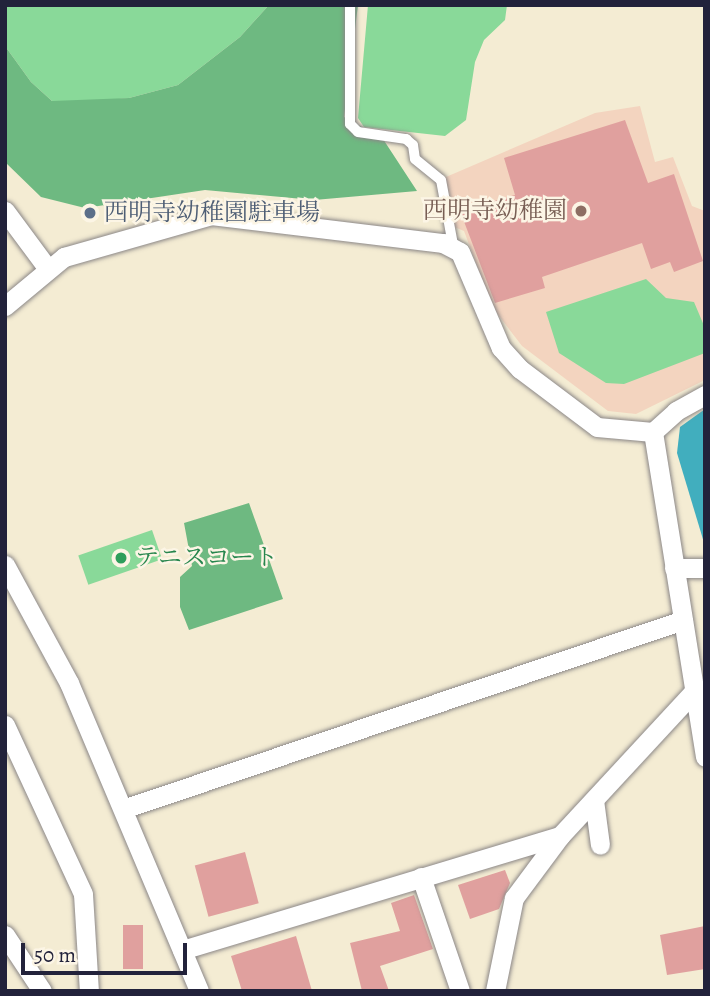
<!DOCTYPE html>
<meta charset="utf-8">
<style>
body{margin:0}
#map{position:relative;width:710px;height:996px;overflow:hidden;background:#f4ecd3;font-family:Alegreya,"Noto Serif JP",serif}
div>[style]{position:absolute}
.built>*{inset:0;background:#f3d4bf}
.green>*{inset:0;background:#89d999;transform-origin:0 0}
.forest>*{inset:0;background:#6eb981}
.water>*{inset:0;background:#41aebe}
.building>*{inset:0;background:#e0a09e;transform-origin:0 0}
.roads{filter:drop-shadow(0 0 2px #8b8787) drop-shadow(0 0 2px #8b8787)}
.lane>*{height:10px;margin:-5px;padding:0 5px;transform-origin:5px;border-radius:5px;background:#fff}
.street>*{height:19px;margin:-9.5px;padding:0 9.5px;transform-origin:9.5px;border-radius:9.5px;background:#fff}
.dots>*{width:19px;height:19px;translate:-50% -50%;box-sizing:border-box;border:4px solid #fcf5e5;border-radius:50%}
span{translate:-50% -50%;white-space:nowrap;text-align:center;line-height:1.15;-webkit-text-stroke:5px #fcf5e5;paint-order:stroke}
.education-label{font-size:24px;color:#785e54}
.right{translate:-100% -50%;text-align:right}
.service-label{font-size:24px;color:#4e5e75}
.left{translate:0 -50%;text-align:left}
.leisure-label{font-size:24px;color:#27864d}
.frame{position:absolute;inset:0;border:7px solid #22223b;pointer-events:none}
.scale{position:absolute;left:21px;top:943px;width:166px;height:32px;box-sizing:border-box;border:4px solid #22223b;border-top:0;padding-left:9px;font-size:21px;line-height:24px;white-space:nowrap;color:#22223b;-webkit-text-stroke:5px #fcf5e5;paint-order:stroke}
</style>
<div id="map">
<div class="built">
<div style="clip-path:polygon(640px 106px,655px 162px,673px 157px,692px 206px,705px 211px,705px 380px,636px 414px,608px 411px,522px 346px,493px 308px,464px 231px,452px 226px,439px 180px,595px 113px)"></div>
</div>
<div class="green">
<div style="clip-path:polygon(5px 5px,269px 5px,240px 37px,178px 85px,129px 98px,88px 102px,52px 101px,31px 82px,5px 46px)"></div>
<div style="clip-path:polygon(368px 5px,507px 5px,505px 20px,484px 40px,475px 62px,466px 120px,445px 136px,364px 127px,358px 118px)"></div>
<div style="clip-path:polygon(646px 279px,666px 298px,694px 302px,705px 328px,705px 353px,624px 384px,606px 383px,559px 353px,546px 312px)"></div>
<div style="left:152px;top:530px;width:31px;height:78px;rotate:71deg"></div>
</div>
<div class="forest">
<div style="clip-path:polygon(269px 5px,358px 5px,344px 117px,383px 139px,417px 191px,314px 200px,205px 190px,85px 208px,41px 197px,5px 162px,5px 46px,31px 82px,52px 101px,129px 98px,178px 85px,240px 37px)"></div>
<div style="clip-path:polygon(249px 503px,283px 599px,189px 630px,180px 607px,180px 577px,192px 566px,184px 523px)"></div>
</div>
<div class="water">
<div style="clip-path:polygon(705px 409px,705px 546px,677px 453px,680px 427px)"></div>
</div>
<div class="building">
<div style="clip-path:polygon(625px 120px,648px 183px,674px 174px,703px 261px,674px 272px,670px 262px,651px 269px,642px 243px,542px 277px,545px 288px,495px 303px,460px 211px,515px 195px,504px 158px)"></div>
<div style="left:245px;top:852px;width:53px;height:52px;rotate:75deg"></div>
<div style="clip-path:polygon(505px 870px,510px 883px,499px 909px,470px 919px,458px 885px)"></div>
<div style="clip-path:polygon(414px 895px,433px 949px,380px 966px,389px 991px,362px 991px,350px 943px,400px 931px,391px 903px)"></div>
<div style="left:123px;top:925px;width:20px;height:44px"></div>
<div style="clip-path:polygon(705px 926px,705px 969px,667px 975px,660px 935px)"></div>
<div style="clip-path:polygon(296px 936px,312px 991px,242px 991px,231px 956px)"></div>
</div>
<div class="roads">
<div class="lane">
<div style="left:350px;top:5px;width:119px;rotate:90deg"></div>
<div style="left:350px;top:124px;width:11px;rotate:45deg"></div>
<div style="left:358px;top:132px;width:49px;rotate:8.3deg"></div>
<div style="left:406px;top:139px;width:9px;rotate:41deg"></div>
<div style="left:413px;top:145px;width:14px;rotate:82deg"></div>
<div style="left:415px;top:159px;width:33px;rotate:39deg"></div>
<div style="left:441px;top:180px;width:66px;rotate:79.5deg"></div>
</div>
<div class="street">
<div style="left:5px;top:211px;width:72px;rotate:53.4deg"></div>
<div style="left:5px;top:306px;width:77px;rotate:-39.7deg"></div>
<div style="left:64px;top:257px;width:153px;rotate:-15.9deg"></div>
<div style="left:211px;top:215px;width:234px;rotate:6.9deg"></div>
<div style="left:443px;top:243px;width:19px;rotate:28deg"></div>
<div style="left:460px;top:252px;width:104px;rotate:66.9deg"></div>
<div style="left:501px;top:348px;width:28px;rotate:48deg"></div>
<div style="left:520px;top:369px;width:96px;rotate:37deg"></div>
<div style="left:597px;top:427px;width:56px;rotate:5.1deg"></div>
<div style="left:653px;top:432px;width:31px;rotate:-42deg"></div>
<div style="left:676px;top:411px;width:33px;rotate:-29deg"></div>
<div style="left:653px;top:432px;width:329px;rotate:80.9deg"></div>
<div style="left:5px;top:565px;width:134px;rotate:61.5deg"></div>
<div style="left:69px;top:683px;width:334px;rotate:67.1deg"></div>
<div style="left:674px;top:568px;width:31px"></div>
<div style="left:5px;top:725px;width:186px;rotate:65.2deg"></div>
<div style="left:83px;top:894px;width:97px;rotate:86.5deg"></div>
<div style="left:594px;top:800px;width:45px;rotate:82.4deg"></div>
<div style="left:123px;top:809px;width:591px;rotate:-18.65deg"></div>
<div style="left:421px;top:877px;width:120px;rotate:71.1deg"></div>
<div style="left:5px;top:935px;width:67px;rotate:56.5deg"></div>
<div style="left:182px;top:950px;width:395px;rotate:-16.8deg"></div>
<div style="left:560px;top:836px;width:199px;rotate:-47.2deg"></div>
<div style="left:495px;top:991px;width:95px;rotate:-78.5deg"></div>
<div style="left:514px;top:898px;width:77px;rotate:-53.4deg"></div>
</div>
</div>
<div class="dots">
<div style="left:581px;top:211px;background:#8d6e63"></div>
<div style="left:90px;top:213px;background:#5c6f8a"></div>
<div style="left:121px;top:558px;background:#2e9e5b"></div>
</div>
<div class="education-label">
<span class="right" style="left:567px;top:211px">西明寺幼稚園</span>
</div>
<div class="service-label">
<span class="left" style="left:104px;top:213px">西明寺幼稚園駐車場</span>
</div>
<div class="leisure-label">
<span class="left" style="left:135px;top:558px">テニスコート</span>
</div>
<div class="frame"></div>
<div class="scale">50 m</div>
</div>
